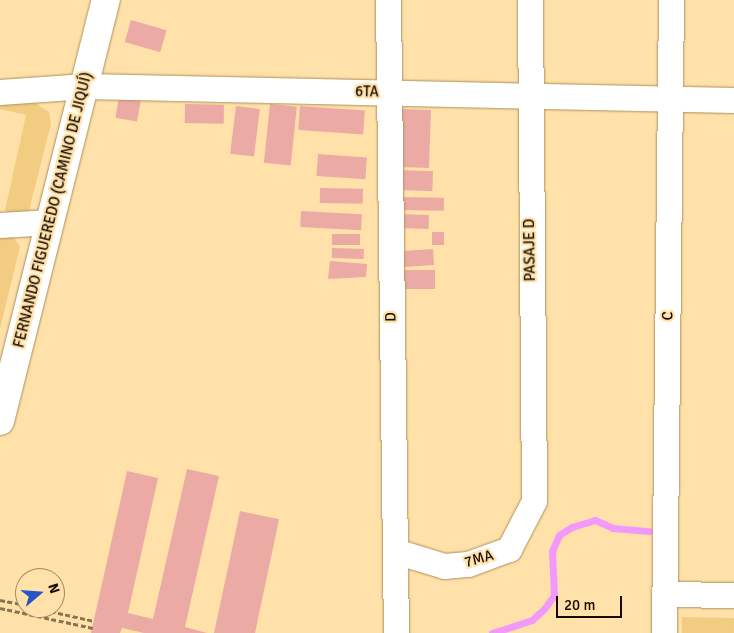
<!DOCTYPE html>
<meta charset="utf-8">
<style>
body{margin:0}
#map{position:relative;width:734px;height:633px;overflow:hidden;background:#ffe1a9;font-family:Signika,sans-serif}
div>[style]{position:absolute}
.green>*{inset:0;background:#f2cc80;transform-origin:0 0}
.stream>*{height:7px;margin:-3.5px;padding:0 3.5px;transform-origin:3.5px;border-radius:3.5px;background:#f299fc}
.building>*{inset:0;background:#ecaaa5;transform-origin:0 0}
.path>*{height:3px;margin-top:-1.5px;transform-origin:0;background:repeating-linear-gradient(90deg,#877453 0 5px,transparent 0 7.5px)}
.roads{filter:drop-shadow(0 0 1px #ad925c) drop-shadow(0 0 1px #ad925c)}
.minor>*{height:25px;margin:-12.5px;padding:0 12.5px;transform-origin:12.5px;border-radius:12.5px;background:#fff}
.tertiary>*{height:28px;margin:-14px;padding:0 14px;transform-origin:14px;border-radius:14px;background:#fff}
span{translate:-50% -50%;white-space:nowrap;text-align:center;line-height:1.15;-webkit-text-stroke:4.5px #ffe1a9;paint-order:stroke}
.street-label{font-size:15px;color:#150b00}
.north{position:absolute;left:15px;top:568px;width:50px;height:50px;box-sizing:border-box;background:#ffe1a9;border:1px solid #a18b65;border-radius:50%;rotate:72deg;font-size:14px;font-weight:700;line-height:20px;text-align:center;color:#150b00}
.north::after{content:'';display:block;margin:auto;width:18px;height:22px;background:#2656c4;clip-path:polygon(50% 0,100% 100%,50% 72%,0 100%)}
.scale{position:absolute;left:556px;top:596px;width:66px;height:22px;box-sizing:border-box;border:2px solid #150b00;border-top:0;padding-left:6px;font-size:15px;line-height:18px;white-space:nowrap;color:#150b00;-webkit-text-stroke:4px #ffe1a9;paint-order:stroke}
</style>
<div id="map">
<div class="green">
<div style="clip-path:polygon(0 98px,29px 99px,49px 112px,51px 124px,28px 214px,13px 216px,5px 210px,26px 115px,0 109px)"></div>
<div style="clip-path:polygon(0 235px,14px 238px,20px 246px,0 329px)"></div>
<div style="left:682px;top:617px;width:52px;height:16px;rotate:1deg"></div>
</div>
<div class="stream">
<div style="left:492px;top:633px;width:42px;rotate:-18deg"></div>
<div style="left:532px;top:620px;width:16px;rotate:-43deg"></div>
<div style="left:544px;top:609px;width:17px;rotate:-54deg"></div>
<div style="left:554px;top:595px;width:44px;rotate:-92.6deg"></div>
<div style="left:552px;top:551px;width:17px;rotate:-66deg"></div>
<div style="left:559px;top:535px;width:15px;rotate:-32deg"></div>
<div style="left:572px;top:527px;width:24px;rotate:-17deg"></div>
<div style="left:595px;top:520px;width:20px;rotate:24deg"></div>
<div style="left:613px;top:528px;width:36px;rotate:5deg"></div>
</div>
<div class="building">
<div style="left:131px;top:20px;width:37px;height:23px;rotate:16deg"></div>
<div style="left:119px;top:97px;width:22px;height:21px;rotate:10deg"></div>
<div style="left:185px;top:104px;width:39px;height:19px;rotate:1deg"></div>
<div style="left:270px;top:104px;width:27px;height:59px;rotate:6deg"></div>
<div style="left:236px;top:106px;width:24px;height:48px;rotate:7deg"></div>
<div style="left:300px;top:106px;width:65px;height:24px;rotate:4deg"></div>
<div style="left:402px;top:109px;width:29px;height:58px;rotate:2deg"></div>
<div style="left:318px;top:154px;width:49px;height:22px;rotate:4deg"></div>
<div style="left:400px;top:170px;width:33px;height:20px;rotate:2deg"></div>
<div style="left:320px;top:188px;width:43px;height:15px;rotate:1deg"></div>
<div style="left:397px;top:197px;width:47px;height:13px;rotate:1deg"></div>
<div style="left:301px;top:211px;width:61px;height:16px;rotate:3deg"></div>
<div style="left:398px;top:214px;width:31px;height:14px;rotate:2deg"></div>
<div style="left:432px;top:232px;width:12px;height:13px"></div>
<div style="left:332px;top:234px;width:28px;height:11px"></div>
<div style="left:332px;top:248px;width:32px;height:10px;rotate:2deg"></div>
<div style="left:433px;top:249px;width:16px;height:30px;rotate:86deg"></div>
<div style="clip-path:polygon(330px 261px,367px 264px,366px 277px,328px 279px)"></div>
<div style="left:403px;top:270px;width:32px;height:19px"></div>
<div style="clip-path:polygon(187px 469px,219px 476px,185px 627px,207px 633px,144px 633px,122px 628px,120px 633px,91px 633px,127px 471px,158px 478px,128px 613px,153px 619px)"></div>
<div style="left:240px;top:511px;width:40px;height:125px;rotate:12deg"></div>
</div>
<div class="path">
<div style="left:0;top:600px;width:25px;rotate:11deg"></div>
<div style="left:0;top:608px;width:95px;rotate:12.1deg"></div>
<div style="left:36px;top:608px;width:59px;rotate:12.6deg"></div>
</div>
<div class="roads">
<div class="minor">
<div style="left:388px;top:0;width:633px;rotate:89.28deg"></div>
<div style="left:0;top:92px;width:85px;rotate:-4deg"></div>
<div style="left:85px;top:86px;width:649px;rotate:1.24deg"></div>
<div style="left:0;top:225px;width:50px;rotate:-3.4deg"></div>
<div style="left:395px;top:551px;width:51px;rotate:17deg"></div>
<div style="left:444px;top:566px;width:24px;rotate:-5deg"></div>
<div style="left:468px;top:564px;width:44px;rotate:-20.1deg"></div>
<div style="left:509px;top:549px;width:54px;rotate:-62.5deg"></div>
<div style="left:534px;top:501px;width:501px;rotate:-90.46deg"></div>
<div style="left:664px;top:594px;width:70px;rotate:0.8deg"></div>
<div style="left:664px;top:633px;width:633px;rotate:-89.37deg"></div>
</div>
<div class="tertiary">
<div style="left:0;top:421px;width:434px;rotate:-75.9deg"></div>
</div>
</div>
<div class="street-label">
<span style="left:367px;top:92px;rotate:1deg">6TA</span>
<span style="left:53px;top:210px;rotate:-76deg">FERNANDO FIGUEREDO (CAMINO DE JIQUÍ)</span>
<span style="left:530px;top:250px;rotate:-91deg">PASAJE D</span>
<span style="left:668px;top:316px;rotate:-89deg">C</span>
<span style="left:391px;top:317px;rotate:-91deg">D</span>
<span style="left:479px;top:559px;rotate:-16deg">7MA</span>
</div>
<div class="north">N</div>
<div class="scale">20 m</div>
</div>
